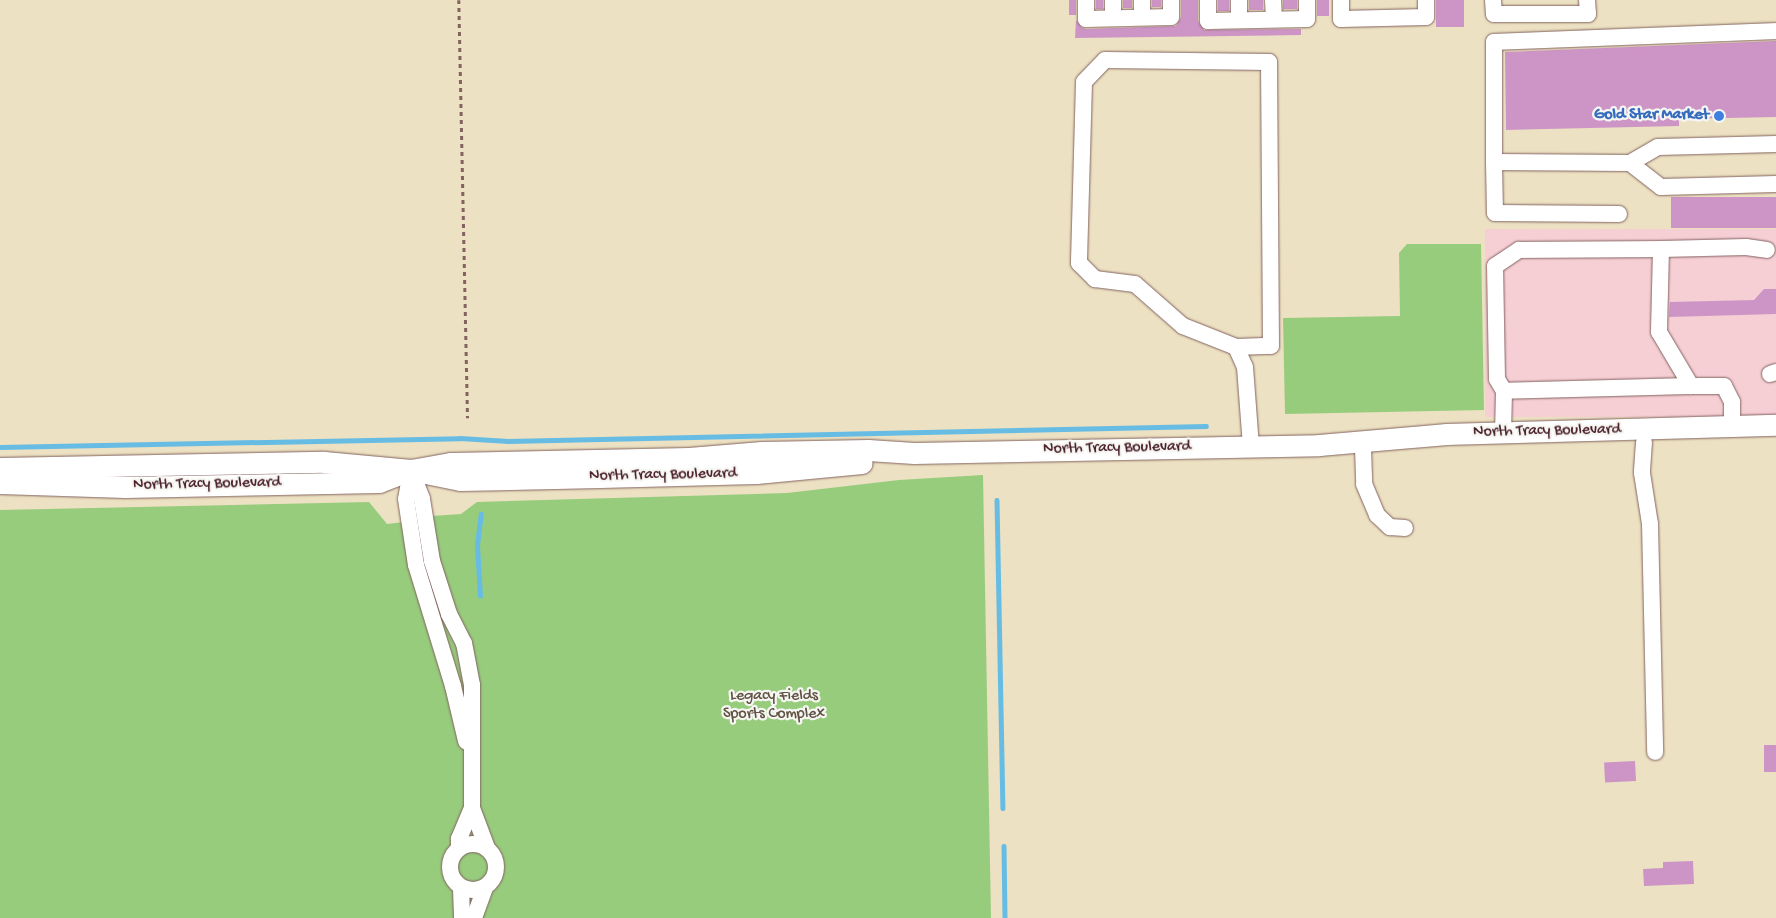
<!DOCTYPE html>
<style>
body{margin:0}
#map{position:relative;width:1776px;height:918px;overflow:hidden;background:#ece1c2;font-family:"Gochi Hand",sans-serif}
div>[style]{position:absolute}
.built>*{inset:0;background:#f6cfd5;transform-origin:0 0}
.green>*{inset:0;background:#97cc7d}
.stream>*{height:4.5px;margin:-2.25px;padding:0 2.25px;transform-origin:2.25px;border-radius:2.25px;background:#67bce4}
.building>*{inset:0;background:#cd95c6;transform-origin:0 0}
.path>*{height:2.5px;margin-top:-1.25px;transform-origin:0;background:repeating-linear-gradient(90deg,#836360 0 4px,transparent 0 8px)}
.roads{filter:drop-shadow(0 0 1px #836360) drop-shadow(0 0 1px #836360)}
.minor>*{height:16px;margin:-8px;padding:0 8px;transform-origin:8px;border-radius:8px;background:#fff}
.minor>.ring{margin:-8px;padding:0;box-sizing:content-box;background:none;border:16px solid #fff;border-radius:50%}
.major>*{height:21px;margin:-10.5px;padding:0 10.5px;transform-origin:10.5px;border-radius:10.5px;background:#fff}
.dots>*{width:14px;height:14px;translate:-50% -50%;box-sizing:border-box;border:2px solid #f6f6f2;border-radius:50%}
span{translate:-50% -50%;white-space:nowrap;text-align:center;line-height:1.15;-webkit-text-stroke:4.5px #f6f6f2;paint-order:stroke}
.shop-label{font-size:16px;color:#366cbe;font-weight:700}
.right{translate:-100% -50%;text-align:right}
.street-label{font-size:16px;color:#4a1f2b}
.park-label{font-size:16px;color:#615344}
</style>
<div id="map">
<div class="built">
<div style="left:1776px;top:229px;width:188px;height:291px;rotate:90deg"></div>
</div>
<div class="green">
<div style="clip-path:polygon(1407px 244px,1481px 244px,1484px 410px,1285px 414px,1283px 318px,1400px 316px,1399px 253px)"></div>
<div style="clip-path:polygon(983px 475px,991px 918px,0 918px,0 510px,369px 502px,387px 524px,412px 521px,417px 517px,461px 514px,477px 502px,787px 493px,899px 480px)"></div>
</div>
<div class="stream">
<div style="left:0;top:447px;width:460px;rotate:-1.1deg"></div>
<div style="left:460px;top:438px;width:48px;rotate:3.6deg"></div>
<div style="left:508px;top:441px;width:698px;rotate:-1.23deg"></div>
<div style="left:997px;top:500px;width:308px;rotate:88.9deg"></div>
<div style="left:480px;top:596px;width:51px;rotate:-93.4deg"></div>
<div style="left:477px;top:545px;width:31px;rotate:-83deg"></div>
<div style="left:1004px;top:846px;width:72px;rotate:89.2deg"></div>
</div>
<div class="building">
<div style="left:1069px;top:0;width:7px;height:15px"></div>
<div style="left:1096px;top:0;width:7px;height:9px"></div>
<div style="left:1123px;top:0;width:9px;height:8px"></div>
<div style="left:1152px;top:0;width:9px;height:7px"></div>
<div style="clip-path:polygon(1181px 0,1198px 0,1198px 21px,1204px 30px,1301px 29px,1301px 35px,1075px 38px,1076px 20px,1081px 27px,1086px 29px,1176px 26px,1181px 17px)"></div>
<div style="left:1218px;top:0;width:11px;height:11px"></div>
<div style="left:1249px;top:0;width:14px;height:10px"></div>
<div style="left:1283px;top:0;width:14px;height:9px"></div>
<div style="left:1317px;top:0;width:12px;height:16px"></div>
<div style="left:1436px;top:0;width:28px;height:27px"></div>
<div style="clip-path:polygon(1776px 41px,1776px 117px,1679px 119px,1679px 126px,1506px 130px,1505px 52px)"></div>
<div style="left:1776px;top:197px;width:31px;height:105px;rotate:90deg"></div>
<div style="clip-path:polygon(1764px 289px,1776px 289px,1776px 314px,1669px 317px,1670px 302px,1754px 300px)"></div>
<div style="left:1764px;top:745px;width:12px;height:27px"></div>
<div style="left:1635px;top:761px;width:20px;height:31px;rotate:87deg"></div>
<div style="clip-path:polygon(1693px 861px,1694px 884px,1644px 886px,1643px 869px,1663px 868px,1663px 862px)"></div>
</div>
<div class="path">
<div style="left:459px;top:0;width:418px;rotate:88.8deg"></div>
</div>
<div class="roads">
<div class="minor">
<div style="left:1086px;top:0;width:19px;rotate:90deg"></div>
<div style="left:1086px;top:19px;width:85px;rotate:-1.3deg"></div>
<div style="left:1171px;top:17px;width:17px;rotate:-90deg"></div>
<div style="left:1113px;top:0;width:18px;rotate:90deg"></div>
<div style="left:1142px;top:0;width:17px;rotate:90deg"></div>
<div style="left:1208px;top:0;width:21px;rotate:90deg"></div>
<div style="left:1208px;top:21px;width:99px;rotate:-1.2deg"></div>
<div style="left:1307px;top:19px;width:19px;rotate:-90deg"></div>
<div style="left:1239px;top:0;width:20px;rotate:90deg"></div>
<div style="left:1273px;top:0;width:19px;rotate:87deg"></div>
<div style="left:1341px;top:0;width:19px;rotate:90deg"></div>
<div style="left:1341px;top:19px;width:85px;rotate:-1.3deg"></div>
<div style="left:1426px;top:17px;width:17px;rotate:-90deg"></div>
<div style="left:1493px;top:0;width:14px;rotate:86deg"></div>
<div style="left:1494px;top:14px;width:94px"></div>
<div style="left:1588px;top:14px;width:14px;rotate:-94deg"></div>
<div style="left:1776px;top:31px;width:282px;rotate:177.8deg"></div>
<div style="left:1494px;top:42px;width:120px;rotate:90deg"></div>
<div style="left:1494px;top:162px;width:136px;rotate:0.4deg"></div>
<div style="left:1630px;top:163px;width:39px;rotate:38deg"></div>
<div style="left:1661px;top:187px;width:115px;rotate:-1.5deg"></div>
<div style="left:1494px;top:162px;width:51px;rotate:88.9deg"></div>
<div style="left:1495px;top:213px;width:124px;rotate:0.5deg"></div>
<div style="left:1630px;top:163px;width:32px;rotate:-30deg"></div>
<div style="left:1658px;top:147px;width:118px;rotate:-1.5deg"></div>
<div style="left:1661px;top:249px;width:85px;rotate:-1.3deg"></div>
<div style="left:1746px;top:247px;width:21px;rotate:8deg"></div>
<div style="left:1236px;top:347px;width:35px;rotate:-2deg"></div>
<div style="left:1271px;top:346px;width:284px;rotate:-90.4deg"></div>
<div style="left:1269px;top:62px;width:164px;rotate:-179.3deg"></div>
<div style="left:1105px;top:60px;width:30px;rotate:134deg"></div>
<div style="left:1084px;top:82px;width:181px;rotate:91.6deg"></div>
<div style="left:1079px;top:263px;width:23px;rotate:45deg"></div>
<div style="left:1095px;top:279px;width:40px;rotate:7.1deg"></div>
<div style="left:1135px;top:284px;width:64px;rotate:41.2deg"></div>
<div style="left:1183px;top:326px;width:57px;rotate:21.6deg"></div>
<div style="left:1236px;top:347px;width:22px;rotate:66deg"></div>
<div style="left:1245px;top:367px;width:80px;rotate:85.7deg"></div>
<div style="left:1770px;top:374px;width:6px;rotate:-18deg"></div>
<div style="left:1691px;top:386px;width:33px"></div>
<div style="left:1724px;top:386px;width:18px;rotate:63deg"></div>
<div style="left:1732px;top:402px;width:25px;rotate:90deg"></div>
<div style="left:1503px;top:433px;width:42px;rotate:-88.6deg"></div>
<div style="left:1504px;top:391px;width:14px;rotate:-120deg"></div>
<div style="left:1497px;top:379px;width:113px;rotate:-91deg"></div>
<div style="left:1495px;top:266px;width:29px;rotate:-34deg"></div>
<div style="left:1519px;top:250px;width:142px;rotate:-0.4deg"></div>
<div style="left:1661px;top:249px;width:83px;rotate:91.4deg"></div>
<div style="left:1659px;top:332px;width:63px;rotate:59.3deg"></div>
<div style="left:1691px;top:386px;width:187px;rotate:178.5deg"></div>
<div style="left:1644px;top:442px;width:31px;rotate:94deg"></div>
<div style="left:1642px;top:473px;width:52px;rotate:81.1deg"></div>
<div style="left:1650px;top:524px;width:228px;rotate:88.7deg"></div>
<div style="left:1363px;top:448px;width:36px;rotate:88deg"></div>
<div style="left:1364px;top:484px;width:34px;rotate:67deg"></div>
<div style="left:1377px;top:515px;width:18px;rotate:43deg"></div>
<div style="left:1390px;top:527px;width:15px;rotate:4deg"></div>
<div style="left:411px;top:470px;width:31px;rotate:69deg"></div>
<div style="left:422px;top:499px;width:63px;rotate:80.8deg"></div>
<div style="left:432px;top:561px;width:56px;rotate:72.2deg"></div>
<div style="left:449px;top:614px;width:33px;rotate:63deg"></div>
<div style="left:464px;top:643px;width:43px;rotate:79.2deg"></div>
<div style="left:472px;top:685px;width:123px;rotate:90deg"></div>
<div style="left:472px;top:808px;width:34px;rotate:113deg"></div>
<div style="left:459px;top:839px;width:9px;rotate:90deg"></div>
<div style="left:411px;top:471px;width:28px;rotate:100deg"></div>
<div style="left:406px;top:499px;width:67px;rotate:81.4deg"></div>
<div style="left:416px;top:565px;width:127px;rotate:73deg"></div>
<div style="left:453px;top:686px;width:57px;rotate:76.7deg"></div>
<div style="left:472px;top:808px;width:43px;rotate:69.4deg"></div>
<div class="ring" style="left:450px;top:844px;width:30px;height:30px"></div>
<div style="left:461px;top:888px;width:30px;rotate:88deg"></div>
<div style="left:474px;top:918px;width:32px;rotate:-70deg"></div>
</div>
<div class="major">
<div style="left:0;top:468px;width:324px;rotate:-1.1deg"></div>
<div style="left:324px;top:462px;width:87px;rotate:5.3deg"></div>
<div style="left:411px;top:470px;width:41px;rotate:-9.9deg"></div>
<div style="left:451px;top:463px;width:238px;rotate:-1.2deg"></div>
<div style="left:689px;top:458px;width:73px;rotate:-4.7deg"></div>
<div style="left:762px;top:452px;width:106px;rotate:-1.1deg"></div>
<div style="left:868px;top:450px;width:46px;rotate:3.7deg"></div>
<div style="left:914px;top:453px;width:405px;rotate:-1.1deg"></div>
<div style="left:1319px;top:445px;width:128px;rotate:-4.9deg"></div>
<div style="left:1447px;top:434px;width:329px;rotate:-1.6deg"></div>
<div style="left:0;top:483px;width:125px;rotate:1.8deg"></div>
<div style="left:125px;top:487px;width:254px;rotate:-1.1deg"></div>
<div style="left:379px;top:482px;width:34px;rotate:-21deg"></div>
<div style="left:411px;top:470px;width:50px;rotate:11.5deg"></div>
<div style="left:460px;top:480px;width:140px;rotate:-1.2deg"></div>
<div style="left:600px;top:477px;width:156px;rotate:-1.5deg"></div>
<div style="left:756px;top:473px;width:106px;rotate:-5.4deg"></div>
</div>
</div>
<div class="dots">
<div style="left:1719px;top:116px;background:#3f7fe0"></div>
</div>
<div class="shop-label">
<span class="right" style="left:1709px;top:116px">Gold Star Market</span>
</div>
<div class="street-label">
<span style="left:1547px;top:432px;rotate:-1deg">North Tracy Boulevard</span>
<span style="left:1117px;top:449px;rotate:-1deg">North Tracy Boulevard</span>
<span style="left:663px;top:476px;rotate:-1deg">North Tracy Boulevard</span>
<span style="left:207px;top:485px;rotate:-1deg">North Tracy Boulevard</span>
</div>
<div class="park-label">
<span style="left:774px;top:706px">Legacy Fields<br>Sports Complex</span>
</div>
</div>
